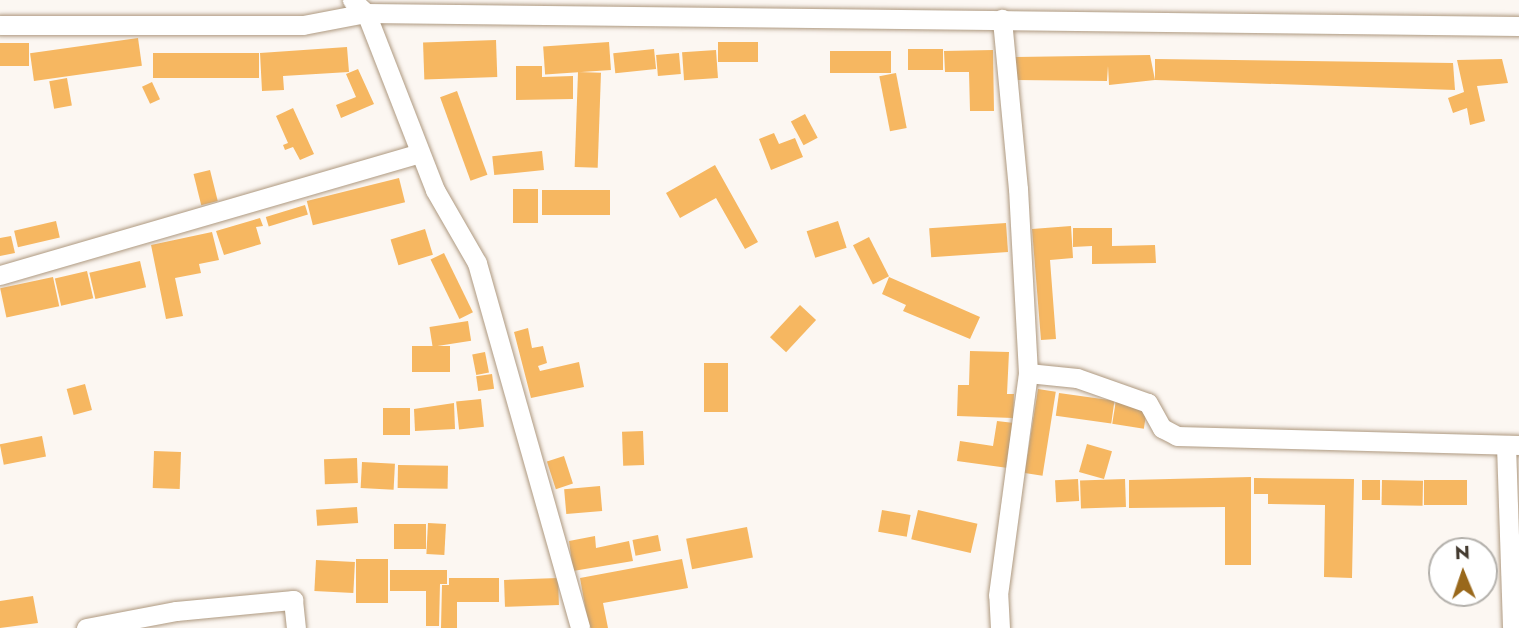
<!DOCTYPE html>
<style>
body{margin:0}
#map{position:relative;width:1519px;height:628px;overflow:hidden;background:#fcf7f2;font-family:Jost,sans-serif}
div>[style]{position:absolute}
.building>*{inset:0;background:#f6b761;transform-origin:0 0}
.roads{filter:drop-shadow(0 0 2px #ae9980) drop-shadow(0 0 2px #ae9980)}
.minor>*{height:19px;margin:-9.5px;padding:0 9.5px;transform-origin:9.5px;border-radius:9.5px;background:#fff}
span{translate:-50% -50%;white-space:nowrap;text-align:center;line-height:1.15;-webkit-text-stroke:5px #fff;paint-order:stroke}
.north{position:absolute;left:1428px;top:537px;width:70px;height:70px;box-sizing:border-box;background:#fff;border:2px solid #b4b1ac;border-radius:50%;rotate:358deg;font-size:19px;font-weight:700;line-height:28px;text-align:center;color:#443b30}
.north::after{content:'';display:block;margin:auto;width:24px;height:32px;background:#99681b;clip-path:polygon(50% 0,100% 100%,50% 72%,0 100%)}
</style>
<div id="map">
<div class="building">
<div style="left:138px;top:38px;width:28px;height:109px;rotate:82deg"></div>
<div style="left:496px;top:40px;width:37px;height:73px;rotate:88deg"></div>
<div style="left:609px;top:42px;width:28px;height:66px;rotate:86deg"></div>
<div style="left:758px;top:42px;width:20px;height:40px;rotate:90deg"></div>
<div style="left:29px;top:43px;width:23px;height:29px;rotate:90deg"></div>
<div style="clip-path:polygon(347px 47px,349px 72px,283px 76px,284px 90px,262px 91px,260px 53px)"></div>
<div style="left:654px;top:49px;width:20px;height:41px;rotate:84deg"></div>
<div style="left:943px;top:49px;width:21px;height:35px;rotate:90deg"></div>
<div style="left:716px;top:50px;width:28px;height:34px;rotate:86deg"></div>
<div style="clip-path:polygon(993px 50px,994px 111px,970px 111px,969px 72px,945px 72px,944px 51px)"></div>
<div style="left:891px;top:51px;width:22px;height:61px;rotate:90deg"></div>
<div style="left:259px;top:53px;width:25px;height:106px;rotate:90deg"></div>
<div style="left:679px;top:53px;width:21px;height:23px;rotate:85deg"></div>
<div style="clip-path:polygon(1150px 55px,1155px 80px,1109px 85px,1108px 66px,1107px 81px,1016px 80px,1013px 57px)"></div>
<div style="clip-path:polygon(1155px 59px,1453px 63px,1455px 90px,1155px 80px)"></div>
<div style="clip-path:polygon(1502px 59px,1508px 83px,1477px 86px,1485px 121px,1470px 125px,1467px 108px,1453px 113px,1448px 98px,1464px 92px,1457px 60px)"></div>
<div style="clip-path:polygon(516px 66px,542px 66px,542px 77px,573px 76px,573px 99px,516px 100px)"></div>
<div style="clip-path:polygon(358px 69px,374px 104px,341px 118px,336px 105px,356px 97px,346px 74px)"></div>
<div style="left:578px;top:72px;width:23px;height:95px;rotate:2deg"></div>
<div style="left:896px;top:73px;width:56px;height:17px;rotate:79deg"></div>
<div style="left:67px;top:78px;width:28px;height:18px;rotate:80deg"></div>
<div style="left:152px;top:82px;width:19px;height:11px;rotate:65deg"></div>
<div style="left:457px;top:91px;width:89px;height:18px;rotate:70deg"></div>
<div style="clip-path:polygon(293px 108px,314px 154px,300px 160px,293px 147px,285px 150px,283px 145px,288px 143px,276px 116px)"></div>
<div style="left:805px;top:114px;width:27px;height:16px;rotate:62deg"></div>
<div style="clip-path:polygon(774px 133px,779px 144px,795px 138px,803px 157px,771px 170px,759px 139px)"></div>
<div style="left:542px;top:151px;width:19px;height:50px;rotate:84deg"></div>
<div style="clip-path:polygon(715px 165px,758px 242px,745px 249px,716px 198px,680px 218px,666px 193px)"></div>
<div style="left:210px;top:170px;width:32px;height:17px;rotate:76deg"></div>
<div style="left:399px;top:178px;width:25px;height:95px;rotate:76deg"></div>
<div style="left:513px;top:189px;width:25px;height:34px"></div>
<div style="left:542px;top:190px;width:68px;height:25px"></div>
<div style="left:305px;top:205px;width:10px;height:41px;rotate:73deg"></div>
<div style="clip-path:polygon(260px 218px,263px 226px,256px 227px,261px 244px,224px 255px,216px 231px)"></div>
<div style="left:56px;top:221px;width:17px;height:43px;rotate:77deg"></div>
<div style="left:838px;top:221px;width:28px;height:33px;rotate:72deg"></div>
<div style="left:1006px;top:223px;width:29px;height:77px;rotate:86deg"></div>
<div style="clip-path:polygon(1071px 226px,1073px 258px,1050px 260px,1056px 339px,1041px 340px,1032px 229px)"></div>
<div style="clip-path:polygon(1073px 228px,1112px 228px,1112px 246px,1155px 245px,1156px 263px,1092px 264px,1092px 246px,1073px 247px)"></div>
<div style="left:425px;top:229px;width:27px;height:36px;rotate:73deg"></div>
<div style="clip-path:polygon(212px 232px,219px 260px,199px 264px,201px 273px,175px 278px,183px 316px,166px 319px,151px 245px)"></div>
<div style="clip-path:polygon(11px 236px,15px 253px,0 256px,0 238px)"></div>
<div style="left:869px;top:237px;width:44px;height:18px;rotate:63deg"></div>
<div style="left:444px;top:253px;width:66px;height:15px;rotate:64deg"></div>
<div style="left:140px;top:261px;width:27px;height:52px;rotate:77deg"></div>
<div style="left:87px;top:271px;width:28px;height:33px;rotate:77deg"></div>
<div style="left:53px;top:277px;width:30px;height:54px;rotate:78deg"></div>
<div style="clip-path:polygon(889px 277px,980px 317px,970px 339px,903px 311px,906px 305px,882px 294px)"></div>
<div style="left:800px;top:305px;width:22px;height:44px;rotate:43deg"></div>
<div style="left:468px;top:321px;width:20px;height:39px;rotate:81deg"></div>
<div style="clip-path:polygon(528px 328px,532px 348px,543px 346px,547px 363px,538px 366px,540px 371px,579px 362px,584px 387px,531px 398px,514px 332px)"></div>
<div style="left:450px;top:346px;width:26px;height:38px;rotate:90deg"></div>
<div style="clip-path:polygon(970px 351px,1009px 352px,1007px 394px,1014px 394px,1013px 418px,957px 416px,958px 385px,969px 385px)"></div>
<div style="left:485px;top:352px;width:21px;height:13px;rotate:79deg"></div>
<div style="left:704px;top:363px;width:24px;height:49px"></div>
<div style="left:492px;top:374px;width:15px;height:16px;rotate:82deg"></div>
<div style="left:85px;top:384px;width:27px;height:19px;rotate:75deg"></div>
<div style="left:1038px;top:389px;width:18px;height:85px;rotate:9deg"></div>
<div style="left:1059px;top:393px;width:56px;height:23px;rotate:8deg"></div>
<div style="left:481px;top:399px;width:28px;height:25px;rotate:84deg"></div>
<div style="left:1116px;top:400px;width:32px;height:24px;rotate:9deg"></div>
<div style="clip-path:polygon(454px 403px,455px 429px,415px 431px,414px 409px)"></div>
<div style="left:383px;top:408px;width:27px;height:27px"></div>
<div style="clip-path:polygon(997px 421px,1014px 423px,1008px 468px,957px 461px,960px 441px,993px 446px)"></div>
<div style="left:643px;top:431px;width:34px;height:21px;rotate:88deg"></div>
<div style="left:42px;top:436px;width:21px;height:43px;rotate:79deg"></div>
<div style="left:1087px;top:444px;width:26px;height:29px;rotate:16deg"></div>
<div style="left:154px;top:451px;width:27px;height:37px;rotate:2deg"></div>
<div style="left:564px;top:456px;width:29px;height:18px;rotate:72deg"></div>
<div style="left:357px;top:458px;width:25px;height:33px;rotate:88deg"></div>
<div style="left:362px;top:462px;width:33px;height:26px;rotate:3deg"></div>
<div style="left:398px;top:465px;width:50px;height:23px;rotate:1deg"></div>
<div style="clip-path:polygon(1251px 477px,1251px 565px,1225px 565px,1225px 507px,1129px 508px,1129px 480px)"></div>
<div style="clip-path:polygon(1254px 478px,1354px 479px,1352px 578px,1324px 577px,1325px 505px,1268px 504px,1268px 494px,1254px 494px)"></div>
<div style="left:1078px;top:479px;width:22px;height:23px;rotate:87deg"></div>
<div style="left:1125px;top:479px;width:28px;height:45px;rotate:88deg"></div>
<div style="left:1362px;top:480px;width:18px;height:20px"></div>
<div style="left:1382px;top:480px;width:41px;height:25px;rotate:1deg"></div>
<div style="left:1424px;top:480px;width:43px;height:25px"></div>
<div style="left:600px;top:486px;width:25px;height:36px;rotate:85deg"></div>
<div style="left:357px;top:507px;width:16px;height:41px;rotate:86deg"></div>
<div style="left:882px;top:510px;width:29px;height:22px;rotate:10deg"></div>
<div style="left:918px;top:510px;width:61px;height:30px;rotate:13deg"></div>
<div style="left:428px;top:523px;width:18px;height:31px;rotate:3deg"></div>
<div style="left:394px;top:524px;width:32px;height:25px"></div>
<div style="left:747px;top:527px;width:31px;height:62px;rotate:79deg"></div>
<div style="left:658px;top:535px;width:16px;height:26px;rotate:79deg"></div>
<div style="clip-path:polygon(595px 536px,596px 548px,629px 541px,633px 561px,573px 571px,569px 541px)"></div>
<div style="left:356px;top:559px;width:32px;height:44px"></div>
<div style="clip-path:polygon(682px 559px,688px 588px,603px 603px,608px 628px,589px 628px,580px 578px)"></div>
<div style="left:316px;top:560px;width:39px;height:31px;rotate:3deg"></div>
<div style="clip-path:polygon(390px 570px,447px 570px,447px 584px,440px 584px,439px 626px,426px 626px,426px 591px,390px 591px)"></div>
<div style="clip-path:polygon(449px 578px,499px 578px,499px 602px,457px 602px,457px 628px,441px 628px,442px 585px,449px 585px)"></div>
<div style="left:558px;top:578px;width:27px;height:54px;rotate:88deg"></div>
<div style="clip-path:polygon(33px 596px,38px 623px,0 628px,0 601px)"></div>
</div>
<div class="roads">
<div class="minor">
<div style="left:352px;top:0;width:19px;rotate:43deg"></div>
<div style="left:366px;top:13px;width:1153px;rotate:0.65deg"></div>
<div style="left:0;top:25px;width:303px"></div>
<div style="left:303px;top:25px;width:64px;rotate:-10.8deg"></div>
<div style="left:366px;top:13px;width:190px;rotate:68.7deg"></div>
<div style="left:435px;top:190px;width:84px;rotate:60.1deg"></div>
<div style="left:477px;top:263px;width:379px;rotate:74.2deg"></div>
<div style="left:0;top:275px;width:437px;rotate:-16.2deg"></div>
<div style="left:1028px;top:373px;width:49px;rotate:5.8deg"></div>
<div style="left:1077px;top:378px;width:75px;rotate:19.4deg"></div>
<div style="left:1148px;top:403px;width:29px;rotate:61deg"></div>
<div style="left:1162px;top:428px;width:17px;rotate:28deg"></div>
<div style="left:1177px;top:436px;width:342px;rotate:1.5deg"></div>
<div style="left:1506px;top:445px;width:183px;rotate:88.1deg"></div>
<div style="left:86px;top:628px;width:92px;rotate:-10.7deg"></div>
<div style="left:176px;top:611px;width:118px;rotate:-5.4deg"></div>
<div style="left:293px;top:600px;width:28px;rotate:84deg"></div>
<div style="left:1000px;top:628px;width:33px;rotate:-93deg"></div>
<div style="left:998px;top:595px;width:224px;rotate:-82.3deg"></div>
<div style="left:1028px;top:373px;width:184px;rotate:-93.1deg"></div>
<div style="left:1018px;top:189px;width:171px;rotate:-95.4deg"></div>
</div>
</div>
<div class="north">N</div>
</div>
